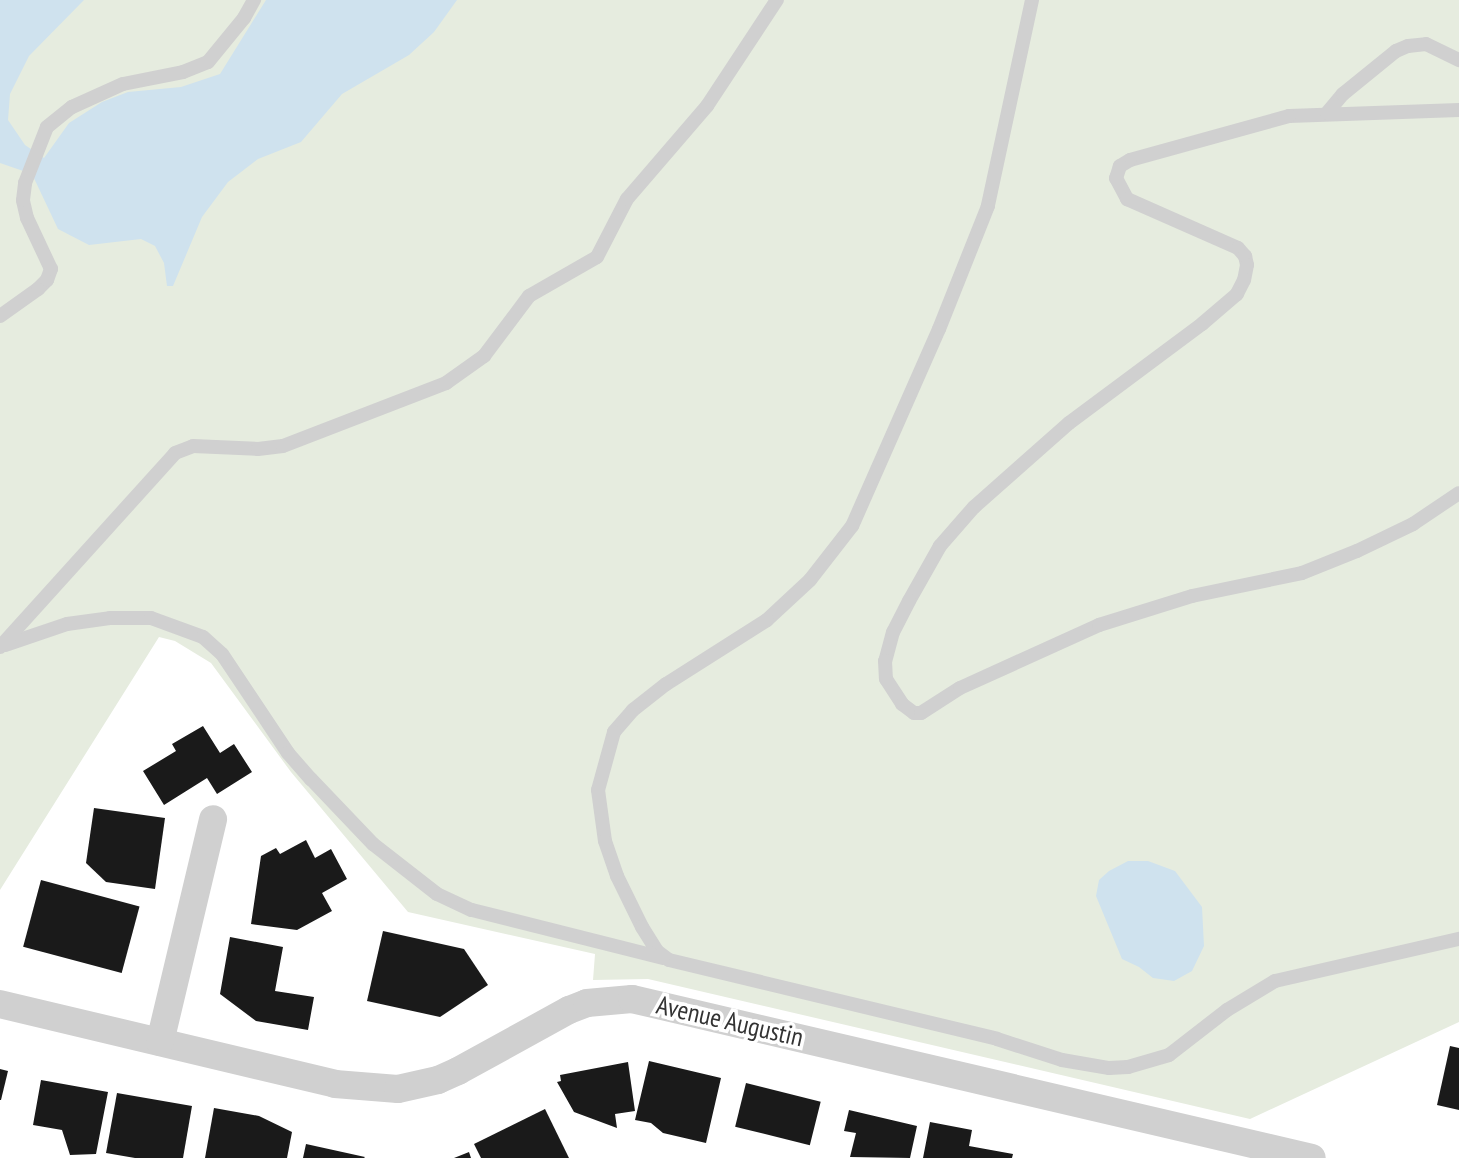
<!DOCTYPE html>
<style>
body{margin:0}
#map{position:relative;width:1459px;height:1158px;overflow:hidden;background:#fff;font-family:"PT Sans Narrow",sans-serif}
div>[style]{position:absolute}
.green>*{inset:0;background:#e6ecdf}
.water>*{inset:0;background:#cfe2ee}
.building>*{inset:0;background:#1a1a1a;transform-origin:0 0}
.lane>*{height:14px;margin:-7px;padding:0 7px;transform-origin:7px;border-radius:7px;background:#d0d0d0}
.street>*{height:28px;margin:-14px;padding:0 14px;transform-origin:14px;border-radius:14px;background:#d0d0d0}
span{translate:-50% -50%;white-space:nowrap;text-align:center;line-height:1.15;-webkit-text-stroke:7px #fff;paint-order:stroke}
.street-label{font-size:26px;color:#333}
</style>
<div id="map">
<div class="green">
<div style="clip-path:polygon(0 0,1459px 0,1459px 1022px,1250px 1119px,648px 979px,593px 980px,595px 954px,408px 912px,291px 772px,211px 663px,175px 641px,159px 637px,0 890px)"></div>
</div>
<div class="water">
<div style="clip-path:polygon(0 0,84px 0,29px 56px,10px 94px,8px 120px,25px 145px,44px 158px,69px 123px,102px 102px,128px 92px,181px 87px,220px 74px,266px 0,457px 0,434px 32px,409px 55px,342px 94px,301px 142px,258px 159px,228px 182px,202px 217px,173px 286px,167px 286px,164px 263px,155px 246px,141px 239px,89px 245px,58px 229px,32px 174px,0 163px)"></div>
<div style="clip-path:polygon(1128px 861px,1148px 861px,1175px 871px,1202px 907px,1204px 946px,1192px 971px,1174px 981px,1153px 978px,1139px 967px,1122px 959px,1096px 896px,1099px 880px,1109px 871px)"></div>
</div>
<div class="building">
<div style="clip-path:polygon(203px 726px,220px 753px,234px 744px,252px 772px,217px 794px,207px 778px,164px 805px,143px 771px,176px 751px,172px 744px)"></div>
<div style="clip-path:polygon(94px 808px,165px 818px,155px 889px,106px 882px,86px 863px)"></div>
<div style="clip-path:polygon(306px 840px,315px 858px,331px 849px,347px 879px,322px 893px,332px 911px,297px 930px,251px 924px,261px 856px,276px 848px,280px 854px)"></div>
<div style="left:41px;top:880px;width:102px;height:69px;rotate:15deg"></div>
<div style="clip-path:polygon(383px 931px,464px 949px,488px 985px,440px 1017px,367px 1001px)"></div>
<div style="clip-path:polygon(230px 937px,283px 947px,275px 991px,314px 997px,308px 1030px,256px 1021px,220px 994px)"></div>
<div style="clip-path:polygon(1450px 1046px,1459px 1048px,1459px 1110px,1437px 1105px)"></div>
<div style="clip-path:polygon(649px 1061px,721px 1078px,706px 1143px,663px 1133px,651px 1123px,635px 1120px)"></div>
<div style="clip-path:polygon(628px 1062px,635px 1111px,615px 1114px,617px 1128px,574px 1112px,557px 1082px,561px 1081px,560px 1075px)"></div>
<div style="clip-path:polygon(0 1069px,8px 1071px,1px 1100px,0 1100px)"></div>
<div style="clip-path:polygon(41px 1080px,108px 1092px,96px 1154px,70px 1155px,62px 1130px,33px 1125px)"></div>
<div style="left:746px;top:1083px;width:77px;height:45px;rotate:14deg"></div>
<div style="clip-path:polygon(117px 1093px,192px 1106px,183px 1158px,135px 1158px,106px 1153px)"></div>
<div style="clip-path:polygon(214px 1108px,259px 1116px,292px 1132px,287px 1158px,205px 1158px)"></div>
<div style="clip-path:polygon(545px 1109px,569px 1158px,481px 1158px,474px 1144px)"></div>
<div style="clip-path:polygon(849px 1110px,917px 1126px,910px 1158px,850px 1157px,856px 1133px,844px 1131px)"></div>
<div style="clip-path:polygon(930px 1122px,972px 1130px,969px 1146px,1013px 1154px,1012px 1158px,923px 1158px)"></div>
<div style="clip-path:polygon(306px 1144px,365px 1157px,364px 1158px,303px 1158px)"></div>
<div style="clip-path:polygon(469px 1152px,471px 1158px,454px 1158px)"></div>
</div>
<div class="lane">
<div style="left:1032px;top:0;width:211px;rotate:102.1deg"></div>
<div style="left:988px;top:206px;width:132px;rotate:111.7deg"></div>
<div style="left:939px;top:329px;width:215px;rotate:113.8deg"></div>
<div style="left:852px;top:526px;width:68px;rotate:127.9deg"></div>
<div style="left:810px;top:580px;width:59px;rotate:137.1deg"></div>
<div style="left:767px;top:620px;width:120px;rotate:147.6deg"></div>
<div style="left:666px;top:684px;width:42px;rotate:141.8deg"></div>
<div style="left:633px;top:710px;width:29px;rotate:131deg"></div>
<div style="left:614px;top:732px;width:60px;rotate:105.4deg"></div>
<div style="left:598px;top:790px;width:51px;rotate:82.2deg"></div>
<div style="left:605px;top:841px;width:37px;rotate:71deg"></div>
<div style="left:617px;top:876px;width:57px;rotate:63.9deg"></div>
<div style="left:642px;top:927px;width:28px;rotate:58deg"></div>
<div style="left:657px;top:951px;width:15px;rotate:37deg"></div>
<div style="left:669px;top:960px;width:337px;rotate:13.5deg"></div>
<div style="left:997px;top:1039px;width:68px;rotate:17.9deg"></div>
<div style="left:1062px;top:1060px;width:48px;rotate:9.7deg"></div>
<div style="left:1109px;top:1068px;width:19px;rotate:-3deg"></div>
<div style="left:1128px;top:1067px;width:43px;rotate:-16.3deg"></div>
<div style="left:1169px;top:1055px;width:73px;rotate:-37.8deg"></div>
<div style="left:1227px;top:1010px;width:56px;rotate:-31.1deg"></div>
<div style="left:1275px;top:981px;width:189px;rotate:-12.9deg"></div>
<div style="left:1459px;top:110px;width:170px;rotate:178deg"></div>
<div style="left:1289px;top:116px;width:165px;rotate:164.5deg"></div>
<div style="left:1130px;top:160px;width:12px;rotate:149deg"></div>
<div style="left:1120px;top:166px;width:13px;rotate:108deg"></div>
<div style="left:1116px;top:178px;width:24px;rotate:62deg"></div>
<div style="left:1127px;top:199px;width:121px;rotate:23.8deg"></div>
<div style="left:1238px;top:248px;width:11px;rotate:49deg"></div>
<div style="left:1245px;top:256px;width:9px;rotate:77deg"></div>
<div style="left:1247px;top:265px;width:15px;rotate:101deg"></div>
<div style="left:1244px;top:280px;width:16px;rotate:117deg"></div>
<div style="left:1237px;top:294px;width:46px;rotate:139.4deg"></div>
<div style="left:1202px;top:324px;width:166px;rotate:143.3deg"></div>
<div style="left:1069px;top:423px;width:127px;rotate:138.5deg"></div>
<div style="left:974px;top:507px;width:52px;rotate:131.1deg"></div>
<div style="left:940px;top:546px;width:63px;rotate:119.4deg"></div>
<div style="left:909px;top:601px;width:35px;rotate:117deg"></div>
<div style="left:893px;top:632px;width:30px;rotate:105deg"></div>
<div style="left:885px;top:661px;width:18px;rotate:87deg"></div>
<div style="left:886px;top:679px;width:30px;rotate:57deg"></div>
<div style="left:902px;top:704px;width:15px;rotate:37deg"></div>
<div style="left:914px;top:713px;width:7px"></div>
<div style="left:921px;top:713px;width:46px;rotate:-32.7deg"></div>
<div style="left:960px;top:688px;width:153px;rotate:-24.4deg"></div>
<div style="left:1099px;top:625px;width:97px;rotate:-17.3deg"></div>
<div style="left:1192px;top:596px;width:112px;rotate:-11.8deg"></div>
<div style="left:1302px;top:573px;width:59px;rotate:-21.8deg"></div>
<div style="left:1357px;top:551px;width:62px;rotate:-25.7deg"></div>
<div style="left:1413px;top:524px;width:55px;rotate:-34deg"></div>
<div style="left:1327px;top:113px;width:25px;rotate:-50deg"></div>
<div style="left:1343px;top:94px;width:68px;rotate:-39.1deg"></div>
<div style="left:1396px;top:51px;width:13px;rotate:-23deg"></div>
<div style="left:1408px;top:46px;width:18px;rotate:-6deg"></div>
<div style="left:1426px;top:44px;width:37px;rotate:26deg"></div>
<div style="left:0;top:316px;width:47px;rotate:-35.4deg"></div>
<div style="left:38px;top:289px;width:13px;rotate:-45deg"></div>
<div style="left:47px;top:280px;width:12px;rotate:-70deg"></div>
<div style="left:51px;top:269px;width:56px;rotate:-115.2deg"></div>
<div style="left:27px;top:218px;width:18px;rotate:-103deg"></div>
<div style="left:23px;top:200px;width:17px;rotate:-83deg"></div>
<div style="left:25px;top:183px;width:60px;rotate:-68.6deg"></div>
<div style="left:47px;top:127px;width:32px;rotate:-39deg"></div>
<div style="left:72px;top:107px;width:56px;rotate:-24.3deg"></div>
<div style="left:123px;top:84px;width:61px;rotate:-11.3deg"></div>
<div style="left:183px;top:72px;width:27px;rotate:-22deg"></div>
<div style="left:208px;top:62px;width:57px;rotate:-50.7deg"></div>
<div style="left:244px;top:18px;width:21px;rotate:-61deg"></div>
<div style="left:5px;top:645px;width:65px;rotate:-18.7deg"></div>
<div style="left:67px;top:624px;width:43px;rotate:-7.9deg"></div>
<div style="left:110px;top:618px;width:41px"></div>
<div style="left:151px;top:618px;width:55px;rotate:20.1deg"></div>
<div style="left:203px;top:637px;width:25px;rotate:42deg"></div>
<div style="left:222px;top:654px;width:119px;rotate:56.3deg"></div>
<div style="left:288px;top:753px;width:35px;rotate:49deg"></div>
<div style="left:311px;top:779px;width:90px;rotate:46.4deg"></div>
<div style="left:373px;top:844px;width:81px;rotate:38deg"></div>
<div style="left:437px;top:894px;width:38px;rotate:25deg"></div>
<div style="left:472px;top:910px;width:197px;rotate:14.1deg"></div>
<div style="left:0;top:647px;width:261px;rotate:-47.9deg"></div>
<div style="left:175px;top:453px;width:19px;rotate:-21deg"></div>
<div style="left:193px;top:446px;width:65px;rotate:2.6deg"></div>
<div style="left:258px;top:449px;width:25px;rotate:-7deg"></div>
<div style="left:283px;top:446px;width:175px;rotate:-21.1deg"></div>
<div style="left:446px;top:383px;width:47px;rotate:-35.4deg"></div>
<div style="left:484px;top:356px;width:75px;rotate:-53.1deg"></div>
<div style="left:529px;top:296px;width:78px;rotate:-29.8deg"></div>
<div style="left:597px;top:257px;width:65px;rotate:-62.7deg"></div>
<div style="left:627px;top:199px;width:123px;rotate:-49.3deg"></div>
<div style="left:707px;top:106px;width:127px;rotate:-56.6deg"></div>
</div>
<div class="street">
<div style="left:0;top:1004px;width:344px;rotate:13.4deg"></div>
<div style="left:335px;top:1084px;width:63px;rotate:4.5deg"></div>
<div style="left:398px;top:1089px;width:41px;rotate:-12.7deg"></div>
<div style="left:438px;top:1080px;width:22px;rotate:-24deg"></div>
<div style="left:458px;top:1071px;width:127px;rotate:-28.8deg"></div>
<div style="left:569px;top:1010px;width:19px;rotate:-21deg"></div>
<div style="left:587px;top:1003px;width:45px;rotate:-5.1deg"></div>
<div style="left:632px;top:999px;width:698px;rotate:13.16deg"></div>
<div style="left:160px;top:1042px;width:229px;rotate:-76.6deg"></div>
</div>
<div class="street-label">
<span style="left:730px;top:1021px;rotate:13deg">Avenue Augustin</span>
</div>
</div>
